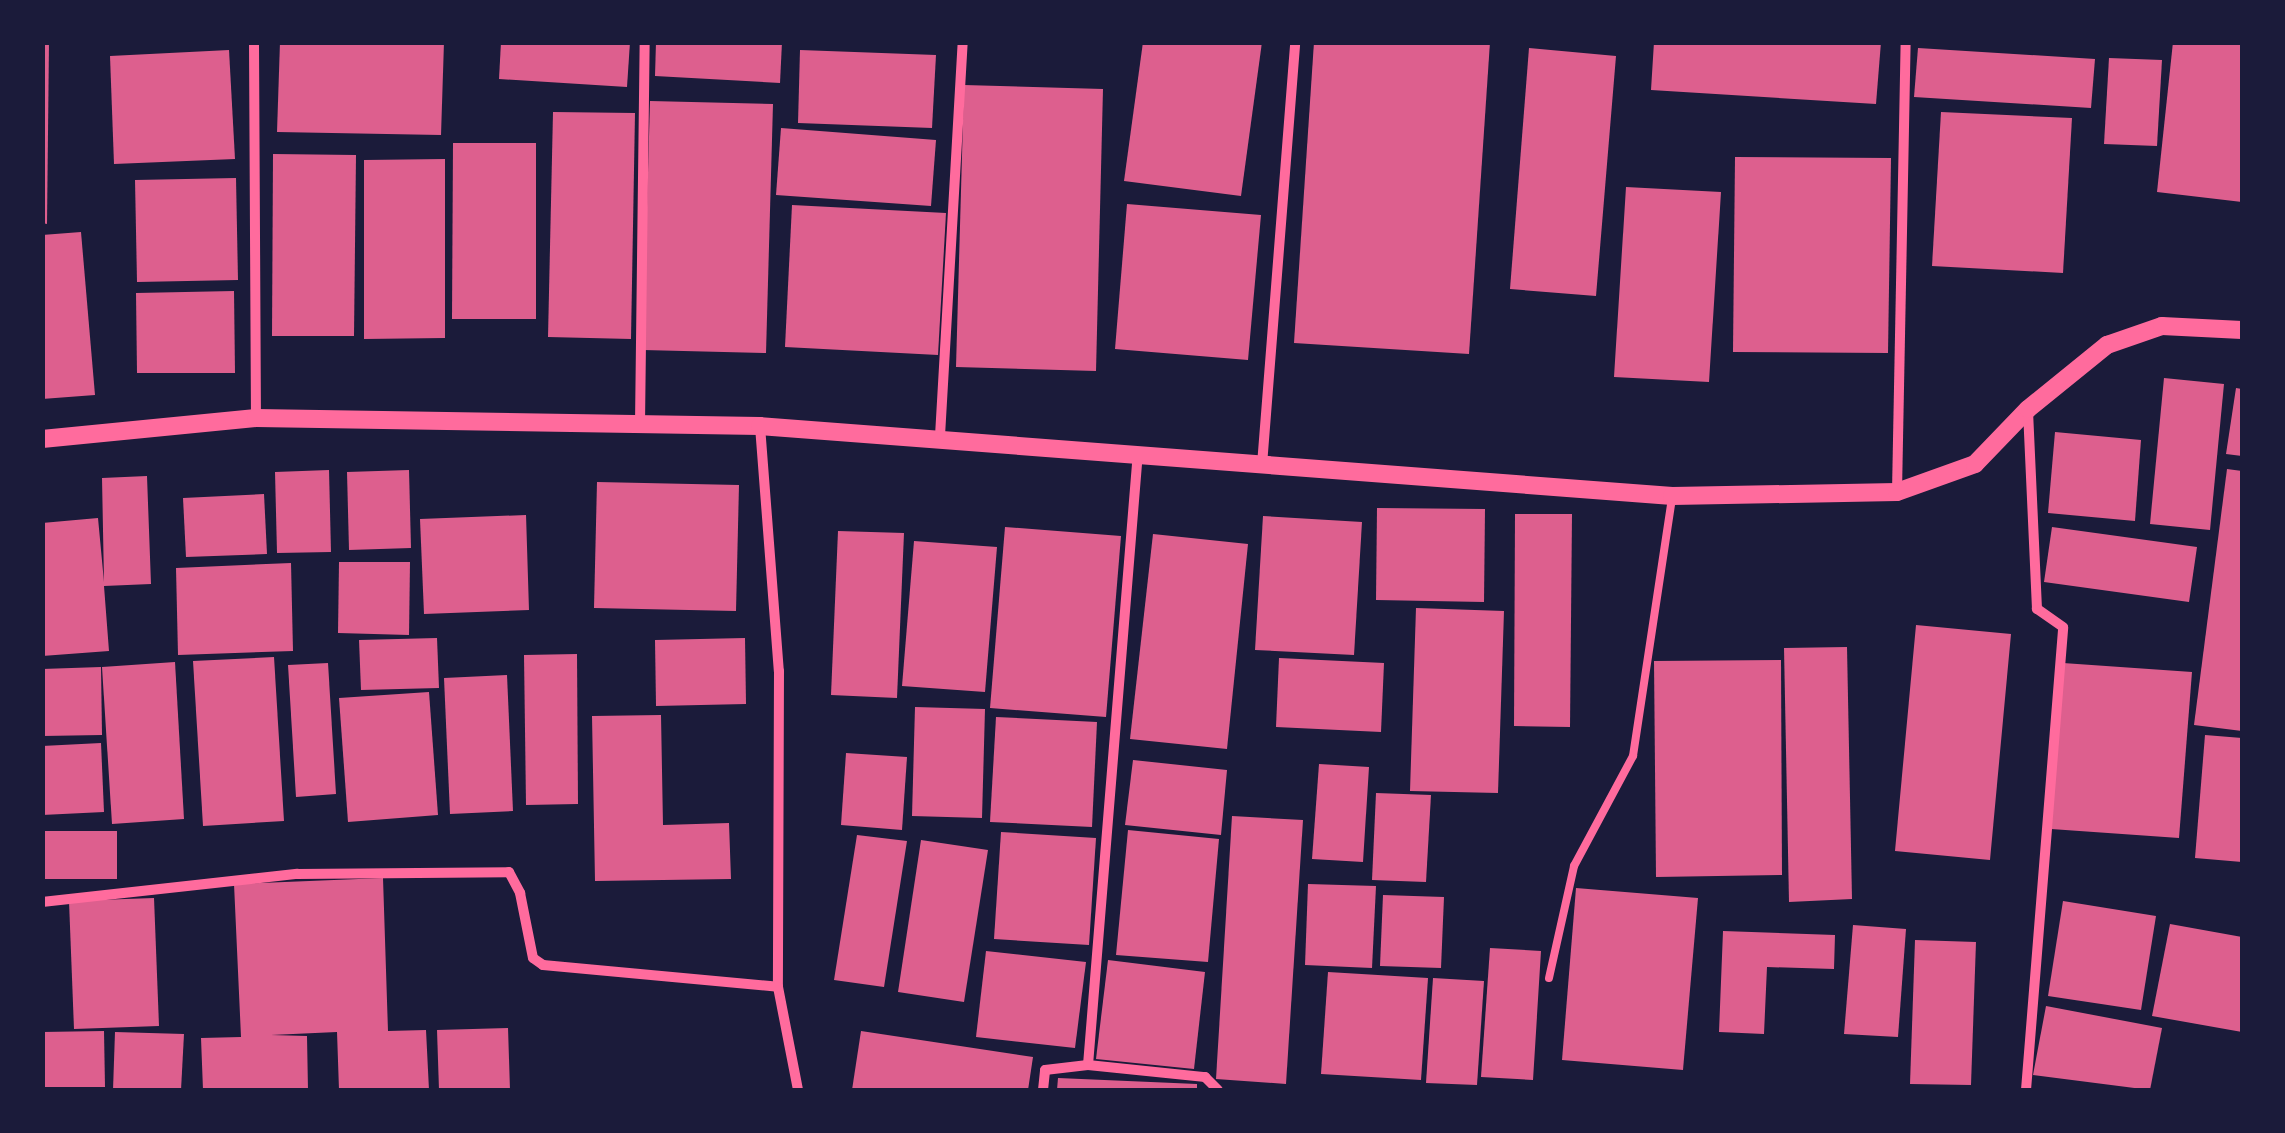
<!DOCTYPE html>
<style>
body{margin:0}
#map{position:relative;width:2285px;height:1133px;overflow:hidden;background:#1b1b3a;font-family:"Libre Baskerville",serif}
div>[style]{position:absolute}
.building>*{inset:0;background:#dd5f8e}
.service>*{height:8px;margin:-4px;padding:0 4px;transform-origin:4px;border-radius:4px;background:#ff6b9d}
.minor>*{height:10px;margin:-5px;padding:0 5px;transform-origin:5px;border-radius:5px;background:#ff6b9d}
.tertiary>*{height:18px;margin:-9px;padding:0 9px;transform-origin:9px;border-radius:9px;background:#ff6b9d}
span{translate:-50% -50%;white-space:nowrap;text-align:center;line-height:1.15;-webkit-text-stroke:9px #1b1b3a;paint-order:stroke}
.frame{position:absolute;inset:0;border:45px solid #1b1b3a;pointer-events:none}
</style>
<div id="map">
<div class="building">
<i style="clip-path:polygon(42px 42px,49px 42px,47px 224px,42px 223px)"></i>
<i style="clip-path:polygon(280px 42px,444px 42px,441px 135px,277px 132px)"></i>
<i style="clip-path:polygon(501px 42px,630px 42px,627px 87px,499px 79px)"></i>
<i style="clip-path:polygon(656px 42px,782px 42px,780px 83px,655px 76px)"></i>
<i style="clip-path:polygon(1143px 42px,1262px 42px,1241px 196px,1124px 181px)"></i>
<i style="clip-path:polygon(1314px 42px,1490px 42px,1469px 354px,1294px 343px)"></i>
<i style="clip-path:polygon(1654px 42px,1881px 42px,1876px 104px,1651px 90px)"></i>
<i style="clip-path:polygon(2173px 42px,2242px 42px,2242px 202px,2157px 192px)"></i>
<i style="clip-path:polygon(1529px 48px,1616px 56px,1596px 296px,1510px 289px)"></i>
<i style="clip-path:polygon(1918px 48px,2095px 59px,2091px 108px,1914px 97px)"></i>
<i style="clip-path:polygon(229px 50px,235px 159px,114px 164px,110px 56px)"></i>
<i style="clip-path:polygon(800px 50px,936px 55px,932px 128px,798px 123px)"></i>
<i style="clip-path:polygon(2109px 58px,2162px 60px,2157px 146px,2104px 144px)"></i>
<i style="clip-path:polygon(964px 85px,1103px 89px,1096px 371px,956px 367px)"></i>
<i style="clip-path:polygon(650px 101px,773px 104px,766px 353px,643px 350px)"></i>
<i style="clip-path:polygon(553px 112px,635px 113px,631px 339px,548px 337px)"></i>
<i style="clip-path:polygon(1941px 112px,2072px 118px,2063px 273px,1932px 266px)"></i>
<i style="clip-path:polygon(781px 128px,936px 140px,931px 206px,776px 195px)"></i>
<i style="clip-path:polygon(453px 143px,536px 143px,536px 319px,452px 319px)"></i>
<i style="clip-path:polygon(273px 154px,356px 155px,354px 336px,272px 336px)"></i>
<i style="clip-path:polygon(1735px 157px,1891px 158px,1888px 353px,1733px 352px)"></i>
<i style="clip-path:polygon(445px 159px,445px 338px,364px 339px,364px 160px)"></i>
<i style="clip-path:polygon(236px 178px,238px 280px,137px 282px,135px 180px)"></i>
<i style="clip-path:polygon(1626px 187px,1721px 192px,1709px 382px,1614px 377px)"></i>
<i style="clip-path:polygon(1127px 204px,1261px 215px,1248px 360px,1115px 349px)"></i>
<i style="clip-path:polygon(792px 205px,946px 213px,938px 355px,785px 347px)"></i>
<i style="clip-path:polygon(81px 232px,95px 395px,42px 399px,42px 235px)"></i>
<i style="clip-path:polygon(234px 291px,235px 373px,137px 373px,136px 293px)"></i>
<i style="clip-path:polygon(2164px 378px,2224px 384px,2210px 530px,2150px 524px)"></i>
<i style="clip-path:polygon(2236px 388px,2242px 389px,2242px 456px,2226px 454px)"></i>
<i style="clip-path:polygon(2055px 432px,2141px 440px,2135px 521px,2048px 513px)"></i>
<i style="clip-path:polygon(2227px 469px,2242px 471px,2242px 731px,2194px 725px)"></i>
<i style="clip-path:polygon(329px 470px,331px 552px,277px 553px,275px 472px)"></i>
<i style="clip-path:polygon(409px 470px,411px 548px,349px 550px,347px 472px)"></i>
<i style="clip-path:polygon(147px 476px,151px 584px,104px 586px,109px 651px,42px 656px,42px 523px,98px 518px,104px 582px,102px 478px)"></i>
<i style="clip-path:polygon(597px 482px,739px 485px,736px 611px,594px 608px)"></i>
<i style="clip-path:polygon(264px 494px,267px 554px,186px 557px,183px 498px)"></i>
<i style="clip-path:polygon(1377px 508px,1485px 509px,1484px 602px,1376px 600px)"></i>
<i style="clip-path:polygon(1515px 514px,1572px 514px,1570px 727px,1514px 726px)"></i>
<i style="clip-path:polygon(526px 515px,529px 610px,424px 614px,420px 519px)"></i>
<i style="clip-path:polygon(1263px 516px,1362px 522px,1354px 655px,1255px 650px)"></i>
<i style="clip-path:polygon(1005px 527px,1121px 536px,1106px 717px,990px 708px)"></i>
<i style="clip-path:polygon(2052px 527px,2197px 547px,2189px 602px,2044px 582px)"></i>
<i style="clip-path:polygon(838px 531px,904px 533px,897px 698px,831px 695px)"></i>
<i style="clip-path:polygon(1153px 534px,1248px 544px,1227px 749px,1130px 739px)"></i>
<i style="clip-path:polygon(914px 541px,997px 547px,985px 692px,902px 686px)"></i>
<i style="clip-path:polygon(339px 562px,410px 562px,409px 635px,338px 633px)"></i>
<i style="clip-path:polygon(291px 563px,293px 651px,178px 655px,176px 568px)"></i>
<i style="clip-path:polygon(1416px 608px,1504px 611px,1498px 793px,1410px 791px)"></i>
<i style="clip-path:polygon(1916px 625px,2011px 634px,1990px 860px,1895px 851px)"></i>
<i style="clip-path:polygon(437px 638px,439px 688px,361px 690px,359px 640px)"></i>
<i style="clip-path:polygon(745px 638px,746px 704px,656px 706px,655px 640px)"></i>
<i style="clip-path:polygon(1847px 647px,1852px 899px,1789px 902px,1784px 648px)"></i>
<i style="clip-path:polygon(577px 654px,578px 804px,526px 805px,524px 655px)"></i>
<i style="clip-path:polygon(274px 657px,284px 821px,203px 826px,193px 661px)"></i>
<i style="clip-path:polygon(1279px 658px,1384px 663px,1381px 732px,1276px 727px)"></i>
<i style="clip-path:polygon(1781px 660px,1782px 875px,1656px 877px,1654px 661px)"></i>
<i style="clip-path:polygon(175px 662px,184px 819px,112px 824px,102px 667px)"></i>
<i style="clip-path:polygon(328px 663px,336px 794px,296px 797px,288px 665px)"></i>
<i style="clip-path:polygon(2063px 663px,2192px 672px,2179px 838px,2051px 829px)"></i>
<i style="clip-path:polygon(101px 667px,102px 735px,43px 736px,42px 669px)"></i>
<i style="clip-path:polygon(507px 675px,513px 811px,450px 814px,444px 678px)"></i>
<i style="clip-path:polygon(429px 692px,438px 815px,348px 822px,339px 698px)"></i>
<i style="clip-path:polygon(915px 707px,985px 709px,982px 818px,912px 816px)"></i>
<i style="clip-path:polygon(661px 715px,663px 825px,729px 823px,731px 879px,595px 881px,592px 716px)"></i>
<i style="clip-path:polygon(996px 717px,1097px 722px,1092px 827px,990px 822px)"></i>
<i style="clip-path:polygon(2205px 735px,2242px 738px,2242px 862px,2195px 858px)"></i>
<i style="clip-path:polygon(101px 743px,104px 812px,42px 815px,42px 746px)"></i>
<i style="clip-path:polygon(846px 753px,907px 757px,902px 830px,841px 825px)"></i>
<i style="clip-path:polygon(1133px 760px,1227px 770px,1221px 835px,1125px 825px)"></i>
<i style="clip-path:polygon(1319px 764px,1369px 767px,1363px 862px,1312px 859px)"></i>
<i style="clip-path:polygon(1376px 793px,1431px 795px,1426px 882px,1372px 880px)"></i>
<i style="clip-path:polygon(1232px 816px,1303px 820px,1286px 1084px,1216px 1079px)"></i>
<i style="clip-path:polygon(1128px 830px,1219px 839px,1208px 962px,1116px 955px)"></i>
<i style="clip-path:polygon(42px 831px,117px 831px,117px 879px,42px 879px)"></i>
<i style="clip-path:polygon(1001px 832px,1096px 838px,1089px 945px,994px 939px)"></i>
<i style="clip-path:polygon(857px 835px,907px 841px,884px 987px,834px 980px)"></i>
<i style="clip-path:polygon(921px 840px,988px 850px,964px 1002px,898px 992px)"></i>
<i style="clip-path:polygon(383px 878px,388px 1031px,426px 1030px,429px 1090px,339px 1090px,337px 1032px,271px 1035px,307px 1036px,308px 1090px,203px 1090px,201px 1038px,241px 1037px,234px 884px)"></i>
<i style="clip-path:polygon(1308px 884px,1376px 886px,1372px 968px,1305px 965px)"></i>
<i style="clip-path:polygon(1576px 888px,1698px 898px,1683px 1070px,1562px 1060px)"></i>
<i style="clip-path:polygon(1383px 895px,1444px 897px,1441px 968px,1380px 966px)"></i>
<i style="clip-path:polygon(154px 898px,159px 1026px,74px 1029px,69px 901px)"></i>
<i style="clip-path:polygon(2063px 901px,2156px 916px,2141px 1010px,2048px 996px)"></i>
<i style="clip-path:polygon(2170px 924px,2242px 937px,2242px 1032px,2152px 1016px)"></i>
<i style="clip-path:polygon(1853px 925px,1906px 929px,1898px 1037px,1844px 1034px)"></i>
<i style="clip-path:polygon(1723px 931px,1835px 935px,1834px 969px,1767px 967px,1764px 1034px,1719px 1032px)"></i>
<i style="clip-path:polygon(1915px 940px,1976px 942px,1971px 1085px,1910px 1084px)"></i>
<i style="clip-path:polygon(1490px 948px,1541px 951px,1533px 1080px,1481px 1077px)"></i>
<i style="clip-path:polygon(986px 951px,1086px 962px,1075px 1048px,976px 1037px)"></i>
<i style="clip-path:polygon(1108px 960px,1205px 972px,1194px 1069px,1096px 1059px)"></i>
<i style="clip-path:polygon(1328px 972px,1428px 978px,1421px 1080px,1321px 1074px)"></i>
<i style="clip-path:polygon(1433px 978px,1484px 981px,1477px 1085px,1426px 1083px)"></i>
<i style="clip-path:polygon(2046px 1006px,2162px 1028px,2150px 1090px,2033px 1075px)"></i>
<i style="clip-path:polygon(508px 1028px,510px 1090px,439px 1090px,437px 1030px)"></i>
<i style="clip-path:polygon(104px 1031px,105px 1087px,42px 1087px,42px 1032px)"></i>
<i style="clip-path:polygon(861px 1031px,1033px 1057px,1028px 1090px,852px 1090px)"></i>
<i style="clip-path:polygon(115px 1032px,184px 1034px,181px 1090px,113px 1090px)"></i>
<i style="clip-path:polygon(1058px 1078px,1197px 1084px,1197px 1090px,1057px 1090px)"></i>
</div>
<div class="service">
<i style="left:1549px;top:978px;width:115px;rotate:-77.4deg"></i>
<i style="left:1574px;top:866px;width:125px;rotate:-61.8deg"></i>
<i style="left:1633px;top:756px;width:260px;rotate:-81.4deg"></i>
</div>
<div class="minor">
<i style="left:254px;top:42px;width:376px;rotate:89.7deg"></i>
<i style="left:640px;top:424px;width:382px;rotate:-89.3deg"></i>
<i style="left:760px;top:426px;width:246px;rotate:85.6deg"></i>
<i style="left:779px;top:671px;width:316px;rotate:90.2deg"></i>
<i style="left:778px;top:987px;width:105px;rotate:79deg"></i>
<i style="left:940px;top:436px;width:395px;rotate:-86.7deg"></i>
<i style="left:1262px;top:465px;width:424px;rotate:-85.5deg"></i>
<i style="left:1897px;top:492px;width:450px;rotate:-88.9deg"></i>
<i style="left:42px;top:902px;width:257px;rotate:-6.3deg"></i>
<i style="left:297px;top:874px;width:212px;rotate:-0.5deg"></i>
<i style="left:509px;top:872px;width:24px;rotate:62deg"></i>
<i style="left:520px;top:893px;width:66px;rotate:78.7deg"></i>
<i style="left:533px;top:958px;width:12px;rotate:35deg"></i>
<i style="left:543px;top:965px;width:236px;rotate:5.3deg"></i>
<i style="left:1088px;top:1065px;width:118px;rotate:5.9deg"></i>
<i style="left:1205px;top:1077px;width:18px;rotate:45deg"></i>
<i style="left:1043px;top:1090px;width:20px;rotate:-84deg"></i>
<i style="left:1045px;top:1070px;width:43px;rotate:-6.6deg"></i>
<i style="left:1088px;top:1065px;width:615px;rotate:-85.34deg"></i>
<i style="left:2026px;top:1090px;width:464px;rotate:-85.4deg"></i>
<i style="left:2063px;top:627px;width:32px;rotate:-145deg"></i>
<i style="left:2037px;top:609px;width:199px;rotate:-92.6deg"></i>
</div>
<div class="tertiary">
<i style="left:42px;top:439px;width:215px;rotate:-5.6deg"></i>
<i style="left:256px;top:418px;width:504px;rotate:0.91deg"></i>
<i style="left:760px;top:426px;width:915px;rotate:4.39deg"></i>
<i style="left:1672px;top:496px;width:225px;rotate:-1deg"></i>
<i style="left:1897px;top:492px;width:83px;rotate:-19.7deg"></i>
<i style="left:1975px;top:464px;width:76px;rotate:-46.1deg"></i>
<i style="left:2028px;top:409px;width:102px;rotate:-39deg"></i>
<i style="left:2107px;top:345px;width:58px;rotate:-19.1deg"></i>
<i style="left:2162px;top:326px;width:80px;rotate:2.9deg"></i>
</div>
<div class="frame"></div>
</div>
